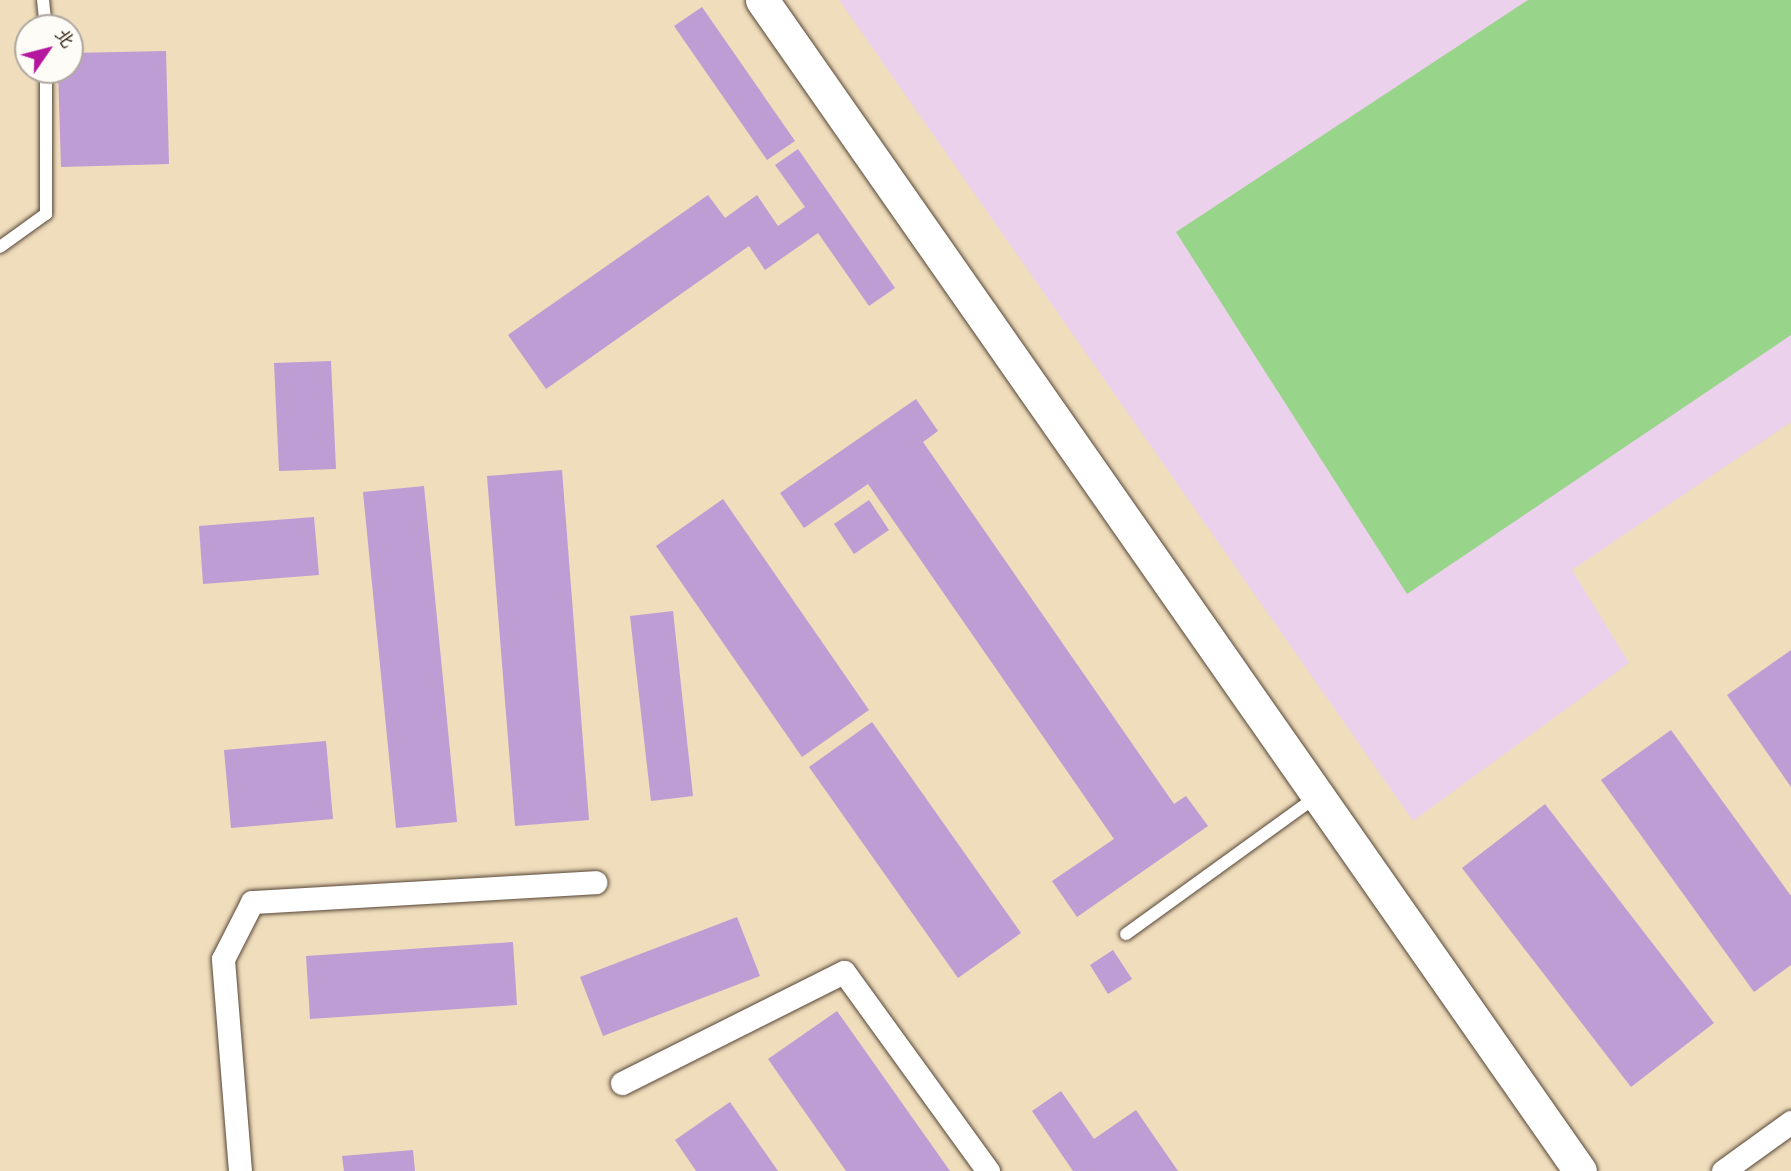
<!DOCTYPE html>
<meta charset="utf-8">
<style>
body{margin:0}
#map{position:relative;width:1791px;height:1171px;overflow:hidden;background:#efddbc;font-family:Sriracha,"LXGW WenKai TC",sans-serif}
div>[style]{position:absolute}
.built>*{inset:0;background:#ebd1eb}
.green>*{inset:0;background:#98d489}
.building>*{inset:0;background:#bd9dd3}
.roads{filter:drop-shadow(0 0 2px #564536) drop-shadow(0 0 2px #564536)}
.lane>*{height:12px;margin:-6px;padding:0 6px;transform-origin:6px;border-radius:6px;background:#fff}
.street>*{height:23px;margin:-11.5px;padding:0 11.5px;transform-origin:11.5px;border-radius:11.5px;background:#fff}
.secondary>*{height:33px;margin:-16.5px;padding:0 16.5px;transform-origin:16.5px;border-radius:16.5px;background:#fff}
span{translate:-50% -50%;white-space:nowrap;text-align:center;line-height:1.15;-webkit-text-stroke:7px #fdfcf7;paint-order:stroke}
.north{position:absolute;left:14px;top:14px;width:70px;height:70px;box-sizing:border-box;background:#fdfcf7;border:2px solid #afa8a0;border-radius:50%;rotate:55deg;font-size:19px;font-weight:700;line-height:28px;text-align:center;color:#3b2a1e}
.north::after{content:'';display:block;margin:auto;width:24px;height:32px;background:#b5179e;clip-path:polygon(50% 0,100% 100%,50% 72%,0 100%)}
</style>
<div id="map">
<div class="built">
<i style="clip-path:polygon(839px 0,1791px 0,1791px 422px,1572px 570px,1629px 663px,1413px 821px)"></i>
</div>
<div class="green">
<i style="clip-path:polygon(1528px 0,1791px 0,1791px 335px,1407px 594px,1176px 232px)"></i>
</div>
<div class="building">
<i style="clip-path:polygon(702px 7px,795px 141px,767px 160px,674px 26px)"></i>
<i style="clip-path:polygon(166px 51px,169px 164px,61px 167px,58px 70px,70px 70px,70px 53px)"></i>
<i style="clip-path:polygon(798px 149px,895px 288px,869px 306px,818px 233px,765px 270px,749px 246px,546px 389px,508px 335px,708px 195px,725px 218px,757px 195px,778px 226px,805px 207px,775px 165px)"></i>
<i style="clip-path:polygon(331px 361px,336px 469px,279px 471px,274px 363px)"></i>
<i style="clip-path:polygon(916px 399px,938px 431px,923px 442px,1174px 804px,1186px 796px,1208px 826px,1077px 917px,1052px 881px,1114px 839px,868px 484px,804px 528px,780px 493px)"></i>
<i style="clip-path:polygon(562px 470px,589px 820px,515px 826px,487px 476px)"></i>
<i style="clip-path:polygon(424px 486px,457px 822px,396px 828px,363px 492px)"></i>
<i style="clip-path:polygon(723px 499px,869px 710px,802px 757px,656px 546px)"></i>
<i style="clip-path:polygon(869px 500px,889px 530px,854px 554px,834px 524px)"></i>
<i style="clip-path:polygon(314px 517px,319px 575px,203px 584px,199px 526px)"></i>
<i style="clip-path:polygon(673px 611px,693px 796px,651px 801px,630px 616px)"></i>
<i style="clip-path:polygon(1791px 650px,1791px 787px,1727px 695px)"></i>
<i style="clip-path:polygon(872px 722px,1021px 933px,958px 978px,809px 767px)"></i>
<i style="clip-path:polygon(1671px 730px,1791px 896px,1791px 965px,1754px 992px,1601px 780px)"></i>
<i style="clip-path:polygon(326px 741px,333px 819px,231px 828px,224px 750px)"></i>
<i style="clip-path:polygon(1545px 804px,1714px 1023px,1631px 1087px,1462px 868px)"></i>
<i style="clip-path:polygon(737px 917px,760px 976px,603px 1036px,580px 977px)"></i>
<i style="clip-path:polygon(513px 942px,517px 1005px,310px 1019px,306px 956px)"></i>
<i style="clip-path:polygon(1113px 950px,1132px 979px,1108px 994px,1090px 965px)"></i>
<i style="clip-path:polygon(837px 1011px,950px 1171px,846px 1171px,768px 1059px)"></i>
<i style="clip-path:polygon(1061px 1091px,1094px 1139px,1136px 1110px,1178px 1171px,1073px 1171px,1032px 1111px)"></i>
<i style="clip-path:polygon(730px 1102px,778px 1171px,696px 1171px,675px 1140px)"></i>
<i style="clip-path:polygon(413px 1150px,415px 1171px,344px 1171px,342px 1156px)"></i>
</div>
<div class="roads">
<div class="lane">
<i style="left:43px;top:0;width:28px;rotate:84deg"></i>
<i style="left:0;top:247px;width:57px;rotate:-35.7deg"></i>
<i style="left:46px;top:214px;width:144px;rotate:-90deg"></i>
<i style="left:1126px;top:934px;width:236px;rotate:-35.8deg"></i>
</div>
<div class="street">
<i style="left:622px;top:1083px;width:248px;rotate:-26.6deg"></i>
<i style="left:844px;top:972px;width:246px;rotate:54.1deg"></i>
<i style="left:240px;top:1171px;width:213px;rotate:-94.6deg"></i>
<i style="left:223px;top:959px;width:64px;rotate:-63deg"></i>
<i style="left:252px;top:902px;width:344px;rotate:-3.3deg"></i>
<i style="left:1723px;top:1171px;width:84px;rotate:-35.8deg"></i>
</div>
<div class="secondary">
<i style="left:762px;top:0;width:1428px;rotate:55.06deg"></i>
</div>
</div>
<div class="north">北</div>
</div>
